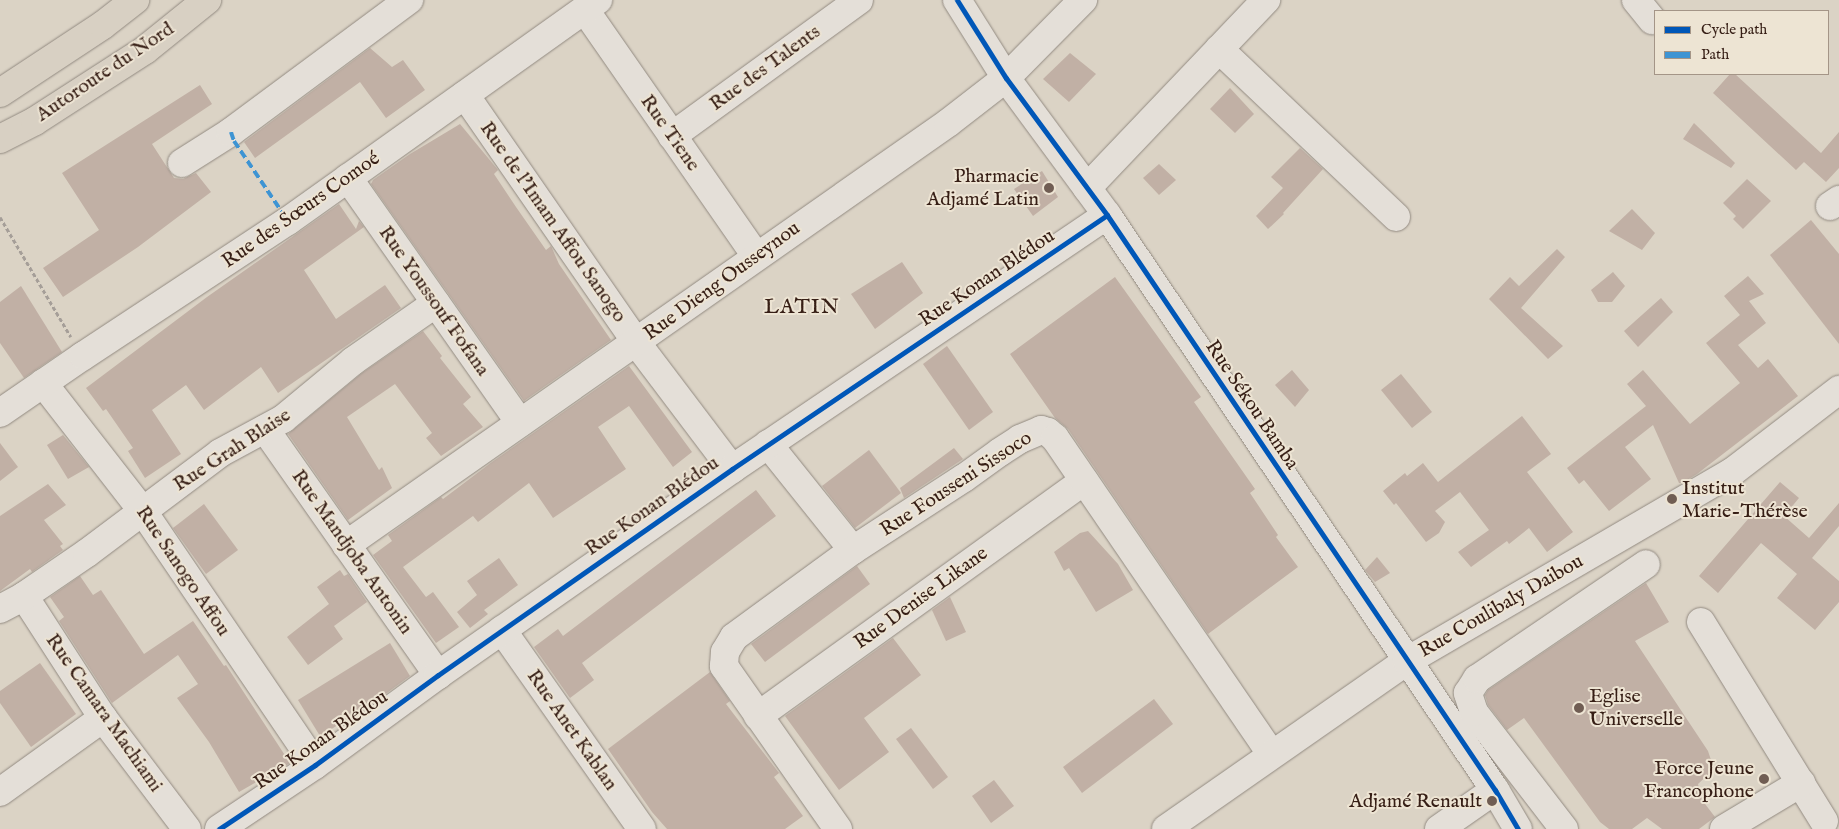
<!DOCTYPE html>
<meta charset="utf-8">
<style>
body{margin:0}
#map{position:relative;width:1839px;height:829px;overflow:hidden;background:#dbd3c5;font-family:"IM FELL English",serif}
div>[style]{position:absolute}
.building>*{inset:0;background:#c1b0a5}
.path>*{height:3px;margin-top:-1.5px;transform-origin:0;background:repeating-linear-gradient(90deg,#a59e98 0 4px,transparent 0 6.5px)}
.roads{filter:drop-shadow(0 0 1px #928a81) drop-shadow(0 0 1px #928a81)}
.minor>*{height:28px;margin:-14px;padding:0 14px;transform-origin:14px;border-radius:14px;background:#e4dfd8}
.highway>*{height:28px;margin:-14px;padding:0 14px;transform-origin:14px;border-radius:14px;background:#d8d0c3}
.quiet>*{height:4px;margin-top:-2px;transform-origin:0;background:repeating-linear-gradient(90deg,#3e94d3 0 8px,transparent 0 12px)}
.cycleway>*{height:5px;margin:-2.5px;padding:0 2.5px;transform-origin:2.5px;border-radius:2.5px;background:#0057b8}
.dots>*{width:14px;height:14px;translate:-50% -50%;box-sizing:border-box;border:2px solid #ede4d3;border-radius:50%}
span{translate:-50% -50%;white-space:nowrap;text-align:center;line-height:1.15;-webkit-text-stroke:4px #ede4d3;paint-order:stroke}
.street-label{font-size:20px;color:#361e15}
.poi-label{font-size:20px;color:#361e15}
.right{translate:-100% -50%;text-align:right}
.left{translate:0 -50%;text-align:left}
.neighbourhood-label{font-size:21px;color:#361e15;letter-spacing:1px}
.legend{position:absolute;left:1654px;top:10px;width:175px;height:65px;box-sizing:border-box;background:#ede4d3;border:1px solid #a49587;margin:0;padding:6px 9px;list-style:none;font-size:15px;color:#361e15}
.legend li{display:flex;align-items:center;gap:10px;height:25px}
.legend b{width:25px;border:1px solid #a49587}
</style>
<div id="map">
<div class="building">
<i style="clip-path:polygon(370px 48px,392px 67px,403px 60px,425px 90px,386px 118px,360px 82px,255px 158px,244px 142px)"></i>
<i style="clip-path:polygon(1070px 53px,1096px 74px,1069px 102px,1043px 79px)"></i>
<i style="clip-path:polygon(1730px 74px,1735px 74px,1821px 153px,1839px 132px,1839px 168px,1826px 182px,1804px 162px,1796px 170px,1713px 93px)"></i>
<i style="clip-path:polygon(200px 85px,212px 104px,152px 144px,174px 178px,183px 179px,196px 173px,211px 192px,138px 247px,63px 297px,43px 268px,99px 230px,62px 173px)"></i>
<i style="clip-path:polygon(1230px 88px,1254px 114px,1235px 133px,1210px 109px)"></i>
<i style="clip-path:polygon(1694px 123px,1735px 163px,1731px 168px,1683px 139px)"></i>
<i style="clip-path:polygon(460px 124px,498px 170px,494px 174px,516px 207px,546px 250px,551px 246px,559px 264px,611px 340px,524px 401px,371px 184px,373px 180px,410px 154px)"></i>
<i style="clip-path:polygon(1300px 148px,1323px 169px,1283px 213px,1284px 214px,1268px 229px,1256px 216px,1283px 188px,1271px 177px)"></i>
<i style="clip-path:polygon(1159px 164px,1176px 180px,1159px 195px,1143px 178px)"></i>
<i style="clip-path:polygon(1042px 171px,1058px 197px,1033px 216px,1014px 189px)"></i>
<i style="clip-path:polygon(1747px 179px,1771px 201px,1743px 229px,1733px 219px,1736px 216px,1723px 203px)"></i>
<i style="clip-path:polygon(339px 204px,356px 229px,359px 221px,364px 227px,304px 270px,336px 319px,385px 285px,401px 308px,278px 393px,261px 367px,204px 410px,186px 385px,152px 410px,181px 454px,145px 478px,128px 451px,133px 448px,106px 409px,103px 411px,86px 388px,207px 297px)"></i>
<i style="clip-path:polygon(1632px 209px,1655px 233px,1642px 250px,1609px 231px)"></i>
<i style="clip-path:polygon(1811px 220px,1839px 254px,1839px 344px,1770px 255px)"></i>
<i style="clip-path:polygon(1557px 249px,1565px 257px,1521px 308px,1563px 346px,1548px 359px,1489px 299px,1510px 277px,1519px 286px)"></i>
<i style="clip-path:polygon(902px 262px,923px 293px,875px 329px,851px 294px)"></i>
<i style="clip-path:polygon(1613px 272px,1625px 286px,1612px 302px,1598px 302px,1591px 290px)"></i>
<i style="clip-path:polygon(1748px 276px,1764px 294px,1749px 301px,1766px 323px,1738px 345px,1758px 368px,1768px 359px,1798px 396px,1697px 474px,1682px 483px,1679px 483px,1653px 425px,1625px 447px,1651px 479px,1609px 511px,1584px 480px,1579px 484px,1567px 468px,1646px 406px,1627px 384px,1643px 370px,1690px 424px,1740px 383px,1706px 343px,1740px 315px,1724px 296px)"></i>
<i style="clip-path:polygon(1115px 277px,1201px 397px,1194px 402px,1255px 489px,1250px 493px,1278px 535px,1276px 537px,1298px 567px,1208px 634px,1068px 429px,1055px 418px,1010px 354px)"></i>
<i style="clip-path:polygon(21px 286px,62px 352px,24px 378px,0 343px,0 302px)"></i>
<i style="clip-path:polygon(1661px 298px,1673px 312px,1638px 347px,1624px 331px)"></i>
<i style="clip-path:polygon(423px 331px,442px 356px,440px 358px,471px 397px,463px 404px,483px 427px,441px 456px,426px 438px,432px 433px,395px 384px,347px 417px,379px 470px,382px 467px,392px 488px,348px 520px,288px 434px,362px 373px)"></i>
<i style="clip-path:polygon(947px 346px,993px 412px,969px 430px,923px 364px)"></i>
<i style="clip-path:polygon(629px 366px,692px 452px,673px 467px,629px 406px,598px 427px,626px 469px,553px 518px,529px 483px,478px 522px,473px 516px,403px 567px,426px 597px,433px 592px,459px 627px,436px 643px,373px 555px,392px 541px,388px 535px,441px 497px,443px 499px,492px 462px)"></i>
<i style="clip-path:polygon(1292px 370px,1309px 390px,1295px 407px,1275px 385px)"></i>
<i style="clip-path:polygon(1401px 374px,1432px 412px,1412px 428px,1381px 390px)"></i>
<i style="clip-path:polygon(1522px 416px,1551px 454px,1527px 472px,1573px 532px,1547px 552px,1529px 528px,1509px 544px,1507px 541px,1471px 567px,1458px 552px,1489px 530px,1460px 492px,1435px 511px,1445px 522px,1439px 533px,1426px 542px,1396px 503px,1394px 505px,1383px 491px,1405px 473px,1407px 476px,1423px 463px,1438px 482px)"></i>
<i style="clip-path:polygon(63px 435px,89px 467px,68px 479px,47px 445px)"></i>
<i style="clip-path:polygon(0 443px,18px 467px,0 481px)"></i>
<i style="clip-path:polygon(954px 448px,963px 459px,904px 498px,900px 488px)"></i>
<i style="clip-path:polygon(869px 450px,901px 493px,855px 528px,822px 486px)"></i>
<i style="clip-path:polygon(1780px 482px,1799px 498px,1784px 516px,1809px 538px,1839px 503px,1839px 526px,1812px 558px,1839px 581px,1839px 602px,1815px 630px,1777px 598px,1797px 574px,1761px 543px,1718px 593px,1699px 576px)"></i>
<i style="clip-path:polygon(48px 484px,66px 505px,44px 520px,63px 544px,60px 546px,63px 550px,32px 572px,30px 569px,0 591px,0 516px)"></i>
<i style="clip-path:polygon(756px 490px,776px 516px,582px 663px,594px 680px,570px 698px,534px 647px,558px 629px,563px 636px)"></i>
<i style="clip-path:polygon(204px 504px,238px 550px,206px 574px,173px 528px)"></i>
<i style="clip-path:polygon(1088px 531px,1118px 564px,1133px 590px,1096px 612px,1069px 568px,1064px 571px,1054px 552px,1080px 533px)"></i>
<i style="clip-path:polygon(1377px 557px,1390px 573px,1375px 582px,1365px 570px)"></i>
<i style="clip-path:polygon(499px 558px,518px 585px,484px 610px,488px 614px,470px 628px,457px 612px,477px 595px,467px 581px)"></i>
<i style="clip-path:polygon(857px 566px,870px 584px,765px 662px,751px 644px)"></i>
<i style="clip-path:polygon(340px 570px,344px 576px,348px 574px,367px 602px,334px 626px,343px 639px,308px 665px,287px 637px,329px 604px,317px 587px)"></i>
<i style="clip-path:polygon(80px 576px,93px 595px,101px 590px,144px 654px,193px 621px,224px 666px,226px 665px,290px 763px,239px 792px,209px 742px,177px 698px,198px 684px,178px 655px,112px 703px,59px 621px,64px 617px,50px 597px)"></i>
<i style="clip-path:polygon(1646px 583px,1669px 622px,1635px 641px,1708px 751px,1714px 769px,1698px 784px,1702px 800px,1715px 817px,1699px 829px,1662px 829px,1647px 818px,1632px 829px,1609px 829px,1600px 822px,1524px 718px,1507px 730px,1488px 705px,1485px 695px,1488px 690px)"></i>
<i style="clip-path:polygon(950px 597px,966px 632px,946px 641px,932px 610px)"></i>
<i style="clip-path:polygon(893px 638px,921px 675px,864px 718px,889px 752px,839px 790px,785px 716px)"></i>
<i style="clip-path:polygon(390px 643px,410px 676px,369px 706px,320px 736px,298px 700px)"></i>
<i style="clip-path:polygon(40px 663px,76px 714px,31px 747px,0 703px,0 691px)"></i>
<i style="clip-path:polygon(710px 672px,730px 701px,726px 704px,779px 773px,774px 777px,803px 816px,785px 829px,667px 829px,652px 812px,608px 749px)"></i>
<i style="clip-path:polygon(1154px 699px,1173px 724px,1082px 793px,1063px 767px)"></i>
<i style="clip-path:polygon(911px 728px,948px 777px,933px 789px,896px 739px)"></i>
<i style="clip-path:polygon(994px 780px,1014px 806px,991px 823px,972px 796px)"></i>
</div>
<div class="path">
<i style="left:0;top:217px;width:139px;rotate:59.4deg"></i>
</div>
<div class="roads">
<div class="minor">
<i style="left:957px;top:0;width:92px;rotate:57.9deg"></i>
<i style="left:1006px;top:78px;width:170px;rotate:53.6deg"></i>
<i style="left:1107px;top:215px;width:694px;rotate:55.99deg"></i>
<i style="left:1495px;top:790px;width:45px;rotate:59.5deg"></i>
<i style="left:1636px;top:0;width:26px;rotate:51deg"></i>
<i style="left:585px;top:10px;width:300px;rotate:55.2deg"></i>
<i style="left:1219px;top:49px;width:244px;rotate:43.5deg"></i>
<i style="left:465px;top:95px;width:300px;rotate:55.3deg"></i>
<i style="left:636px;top:342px;width:159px;rotate:52.9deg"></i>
<i style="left:672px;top:136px;width:231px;rotate:-36deg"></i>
<i style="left:182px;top:163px;width:58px;rotate:-32.3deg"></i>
<i style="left:231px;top:132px;width:222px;rotate:-36.6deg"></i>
<i style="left:348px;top:178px;width:299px;rotate:54.9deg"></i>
<i style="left:1087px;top:188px;width:260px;rotate:-46.4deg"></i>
<i style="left:1830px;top:206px;width:11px;rotate:-34deg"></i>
<i style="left:43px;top:383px;width:161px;rotate:52.1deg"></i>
<i style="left:142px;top:510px;width:308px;rotate:55.8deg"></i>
<i style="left:0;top:413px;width:101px;rotate:-34.5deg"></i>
<i style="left:83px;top:356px;width:245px;rotate:-33.4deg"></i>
<i style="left:288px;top:221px;width:381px;rotate:-35.5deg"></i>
<i style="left:265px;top:429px;width:301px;rotate:54.9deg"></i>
<i style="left:768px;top:444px;width:136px;rotate:51.3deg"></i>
<i style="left:346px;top:545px;width:735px;rotate:-35.03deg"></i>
<i style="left:948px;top:123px;width:73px;rotate:-37.8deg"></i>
<i style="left:1006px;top:78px;width:110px;rotate:-45.4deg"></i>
<i style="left:24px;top:596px;width:145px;rotate:57.1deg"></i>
<i style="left:103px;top:718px;width:139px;rotate:52.9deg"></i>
<i style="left:0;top:609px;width:27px;rotate:-28deg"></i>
<i style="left:24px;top:596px;width:76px;rotate:-34.3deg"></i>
<i style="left:87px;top:553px;width:166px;rotate:-36.9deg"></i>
<i style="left:220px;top:453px;width:72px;rotate:-28.4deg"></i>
<i style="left:283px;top:419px;width:91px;rotate:-39.6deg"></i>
<i style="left:353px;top:361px;width:101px;rotate:-34.9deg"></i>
<i style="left:1701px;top:622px;width:234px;rotate:58.3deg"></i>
<i style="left:502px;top:630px;width:243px;rotate:54.9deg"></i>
<i style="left:758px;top:716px;width:402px;rotate:-35.8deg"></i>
<i style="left:0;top:792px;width:127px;rotate:-35.7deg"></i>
<i style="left:219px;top:829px;width:115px;rotate:-33.7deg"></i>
<i style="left:315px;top:765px;width:152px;rotate:-36.2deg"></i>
<i style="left:438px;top:675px;width:359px;rotate:-35deg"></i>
<i style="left:732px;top:469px;width:453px;rotate:-34.1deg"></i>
<i style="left:838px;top:829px;width:199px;rotate:-125deg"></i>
<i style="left:724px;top:666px;width:14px;rotate:-86deg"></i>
<i style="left:725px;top:652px;width:17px;rotate:-59deg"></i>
<i style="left:734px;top:637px;width:147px;rotate:-36.2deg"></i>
<i style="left:853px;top:550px;width:132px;rotate:-33deg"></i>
<i style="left:964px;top:478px;width:44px;rotate:-35.8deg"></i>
<i style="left:1000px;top:452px;width:24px;rotate:-33deg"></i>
<i style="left:1020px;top:439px;width:23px;rotate:-23deg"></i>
<i style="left:1041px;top:430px;width:7px;rotate:16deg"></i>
<i style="left:1048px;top:432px;width:9px;rotate:41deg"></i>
<i style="left:1055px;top:438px;width:383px;rotate:55.6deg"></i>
<i style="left:1166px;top:829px;width:294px;rotate:-34.9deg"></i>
<i style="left:1407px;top:661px;width:376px;rotate:-30.2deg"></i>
<i style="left:1732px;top:472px;width:135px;rotate:-37.5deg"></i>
<i style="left:1439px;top:829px;width:68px;rotate:-34.9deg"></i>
<i style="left:1564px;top:829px;width:148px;rotate:-127.6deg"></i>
<i style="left:1474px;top:712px;width:20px;rotate:-108deg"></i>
<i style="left:1468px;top:693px;width:17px;rotate:-57deg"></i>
<i style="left:1477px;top:679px;width:204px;rotate:-34.2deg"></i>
<i style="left:1724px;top:829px;width:90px;rotate:-30.9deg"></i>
</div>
<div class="highway">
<i style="left:0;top:93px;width:123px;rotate:-33.4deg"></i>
<i style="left:103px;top:25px;width:41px;rotate:-38deg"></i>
<i style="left:0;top:139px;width:39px;rotate:-27deg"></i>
<i style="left:35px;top:121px;width:131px;rotate:-32.8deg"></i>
<i style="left:145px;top:50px;width:80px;rotate:-38.9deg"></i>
</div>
</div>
<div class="quiet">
<i style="left:231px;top:132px;width:9px;rotate:72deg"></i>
<i style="left:234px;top:141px;width:97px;rotate:56deg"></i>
</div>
<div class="cycleway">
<i style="left:957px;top:0;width:92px;rotate:57.9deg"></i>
<i style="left:1006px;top:78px;width:170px;rotate:53.6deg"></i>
<i style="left:1107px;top:215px;width:694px;rotate:55.99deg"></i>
<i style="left:1495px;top:790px;width:45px;rotate:59.5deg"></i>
<i style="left:219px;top:829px;width:115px;rotate:-33.7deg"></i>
<i style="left:315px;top:765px;width:152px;rotate:-36.2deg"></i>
<i style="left:438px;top:675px;width:359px;rotate:-35deg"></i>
<i style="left:732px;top:469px;width:453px;rotate:-34.1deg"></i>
</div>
<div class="dots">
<i style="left:1049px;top:188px;background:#705d53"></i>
<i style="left:1672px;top:499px;background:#705d53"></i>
<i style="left:1579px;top:708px;background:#705d53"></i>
<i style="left:1764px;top:779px;background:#705d53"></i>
<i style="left:1492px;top:801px;background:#705d53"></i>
</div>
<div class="street-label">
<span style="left:765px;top:68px;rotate:-36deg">Rue des Talents</span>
<span style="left:105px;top:72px;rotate:-34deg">Autoroute du Nord</span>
<span style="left:670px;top:133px;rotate:55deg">Rue Tiene</span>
<span style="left:301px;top:210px;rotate:-35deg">Rue des Sœurs Comoé</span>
<span style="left:553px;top:222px;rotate:55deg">Rue de l'Imam Affou Sanogo</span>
<span style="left:987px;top:278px;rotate:-34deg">Rue Konan Blédou</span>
<span style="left:722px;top:281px;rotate:-36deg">Rue Dieng Ousseynou</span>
<span style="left:434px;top:301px;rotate:55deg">Rue Youssouf Fofana</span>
<span style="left:1252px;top:405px;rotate:56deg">Rue Sékou Bamba</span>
<span style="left:232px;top:450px;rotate:-33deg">Rue Grah Blaise</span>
<span style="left:956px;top:484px;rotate:-33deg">Rue Fousseni Sissoco</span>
<span style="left:652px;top:506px;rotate:-35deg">Rue Konan Blédou</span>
<span style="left:352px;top:552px;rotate:55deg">Rue Mandjoba Antonin</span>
<span style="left:183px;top:571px;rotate:56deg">Rue Sanogo Affou</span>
<span style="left:921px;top:598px;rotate:-36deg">Rue Denise Likane</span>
<span style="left:1501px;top:606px;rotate:-30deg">Rue Coulibaly Daibou</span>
<span style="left:104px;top:713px;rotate:55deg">Rue Camara Machiami</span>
<span style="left:572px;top:730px;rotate:55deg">Rue Anet Kablan</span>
<span style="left:321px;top:740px;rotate:-35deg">Rue Konan Blédou</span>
</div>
<div class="poi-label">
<span class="right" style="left:1039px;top:188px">Pharmacie<br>Adjamé Latin</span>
<span class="left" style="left:1682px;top:500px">Institut<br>Marie-Thérèse</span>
<span class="left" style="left:1589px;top:708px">Eglise<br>Universelle</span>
<span class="right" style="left:1754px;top:780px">Force Jeune<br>Francophone</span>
<span class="right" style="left:1482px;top:801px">Adjamé Renault</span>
</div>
<div class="neighbourhood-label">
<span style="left:802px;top:308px">LATIN</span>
</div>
<ul class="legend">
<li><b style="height:6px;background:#0057b8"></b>Cycle path</li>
<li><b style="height:6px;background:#3e94d3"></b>Path</li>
</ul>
</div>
